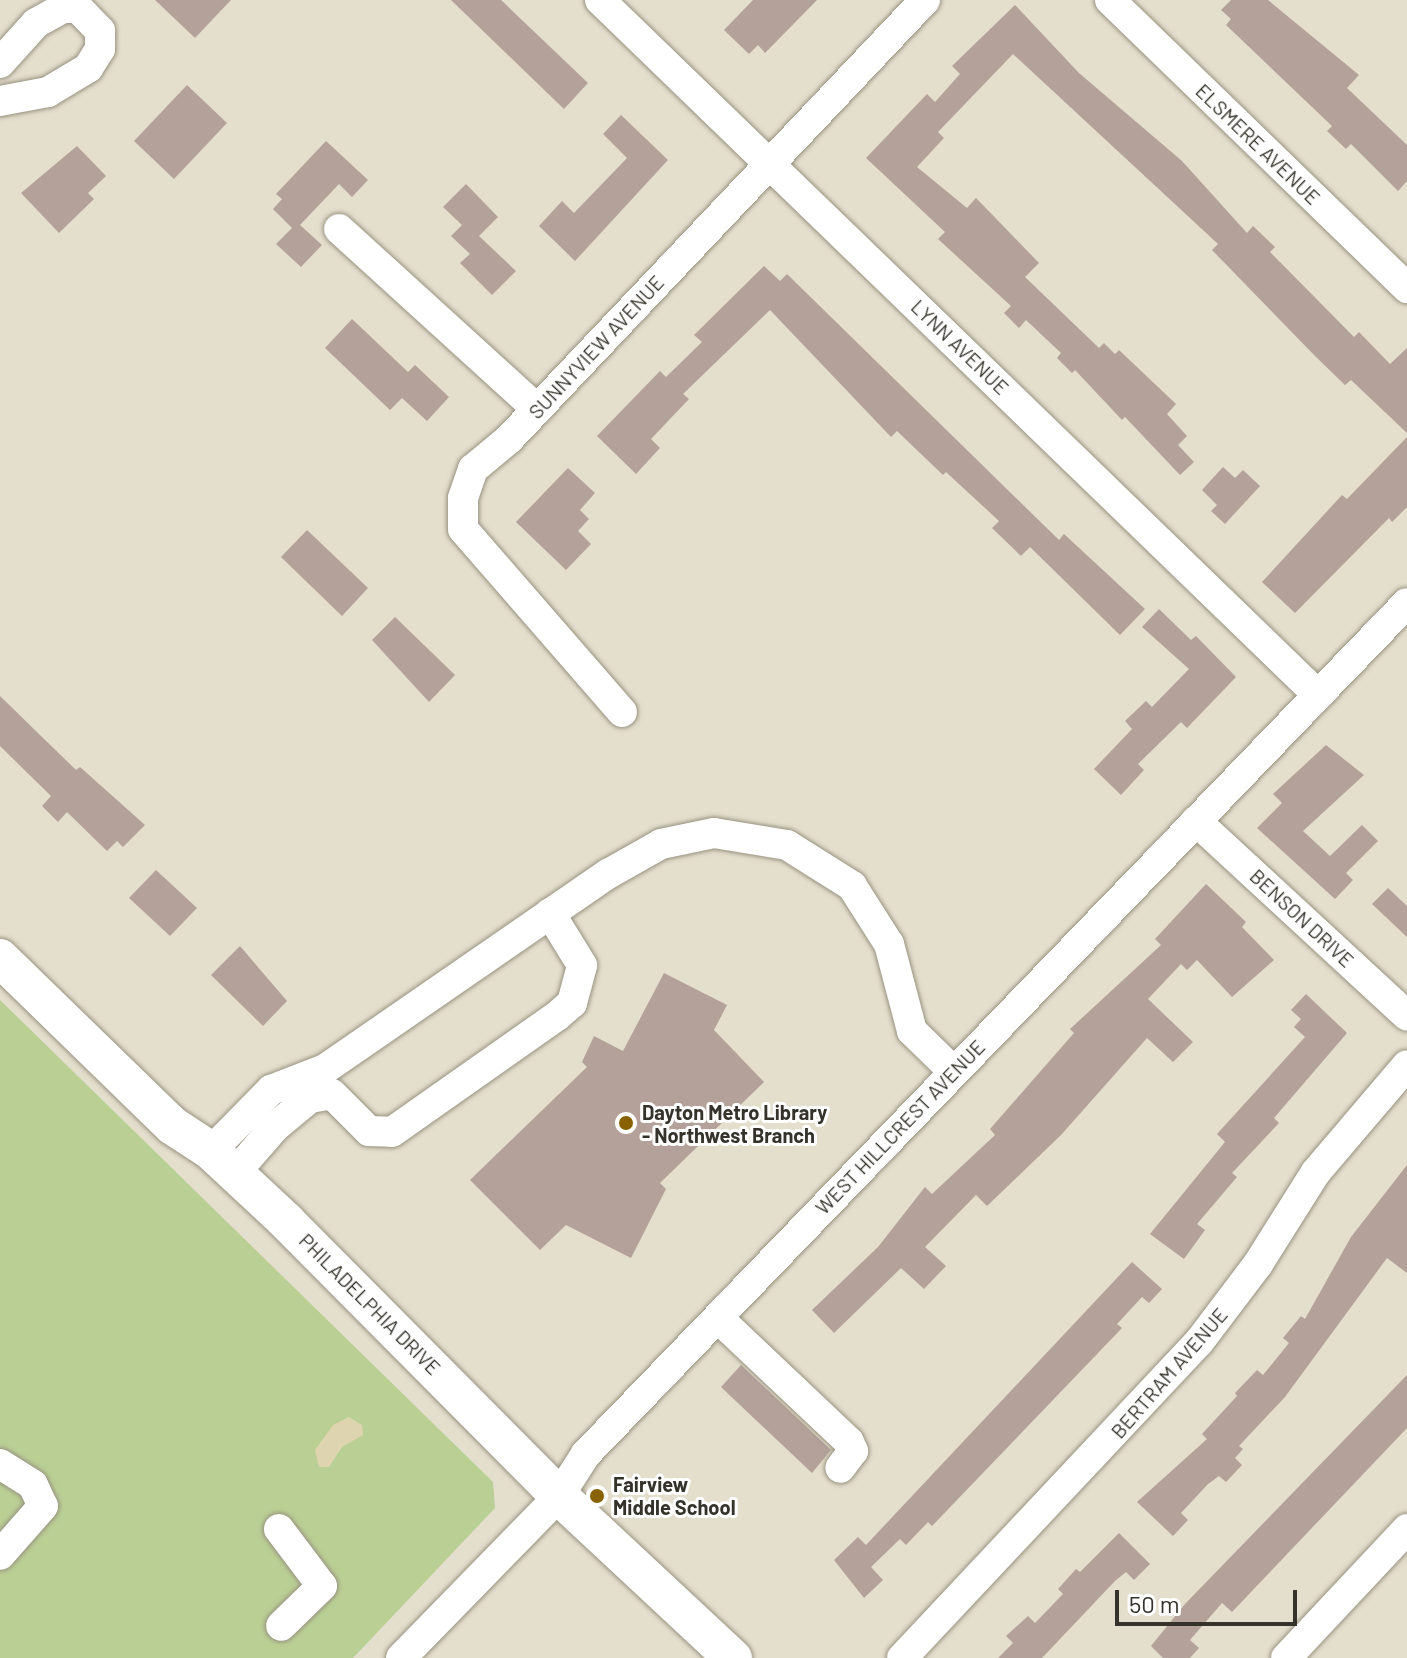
<!DOCTYPE html>
<style>
body{margin:0}
#map{position:relative;width:1407px;height:1658px;overflow:hidden;background:#e4decc;font-family:Barlow,sans-serif}
div>[style]{position:absolute}
.green>*{inset:0;background:#bacf94}
.sand>*{inset:0;background:#ded5b0}
.building>*{inset:0;background:#b4a19a}
.roads{filter:drop-shadow(0 0 2px #989281) drop-shadow(0 0 2px #989281)}
.minor>*{height:30px;margin:-15px;padding:0 15px;transform-origin:15px;border-radius:15px;background:#fff}
.major>*{height:38px;margin:-19px;padding:0 19px;transform-origin:19px;border-radius:19px;background:#fff}
.dots>*{width:22px;height:22px;translate:-50% -50%;box-sizing:border-box;border:4px solid #fff;border-radius:50%}
span{translate:-50% -50%;white-space:nowrap;text-align:center;line-height:1.15;-webkit-text-stroke:6px #fff;paint-order:stroke}
.street-label{font-size:20px;color:#34322b}
.poi-label{font-size:20px;color:#34322b;font-weight:700}
.left{translate:0 -50%;text-align:left}
.scale{position:absolute;left:1115px;top:1590px;width:182px;height:36px;box-sizing:border-box;border:4px solid #34322b;border-top:0;padding-left:10px;font-size:24px;line-height:28px;white-space:nowrap;color:#34322b;-webkit-text-stroke:6px #fff;paint-order:stroke}
</style>
<div id="map">
<div class="green">
<i style="clip-path:polygon(0 1000px,493px 1482px,495px 1508px,353px 1658px,0 1658px)"></i>
</div>
<div class="sand">
<i style="clip-path:polygon(349px 1417px,362px 1425px,363px 1435px,342px 1447px,329px 1467px,319px 1467px,315px 1450px,333px 1425px)"></i>
</div>
<div class="building">
<i style="clip-path:polygon(155px 0,231px 0,195px 38px)"></i>
<i style="clip-path:polygon(451px 0,501px 0,588px 83px,564px 109px)"></i>
<i style="clip-path:polygon(753px 0,817px 0,765px 53px,758px 45px,749px 54px,724px 30px)"></i>
<i style="clip-path:polygon(1231px 0,1268px 0,1359px 75px,1347px 88px,1407px 145px,1407px 181px,1398px 191px,1351px 144px,1346px 149px,1327px 131px,1332px 126px,1226px 25px,1231px 19px,1221px 10px)"></i>
<i style="clip-path:polygon(1015px 5px,1079px 73px,1182px 161px,1247px 233px,1253px 226px,1275px 247px,1270px 252px,1354px 337px,1359px 332px,1390px 364px,1407px 348px,1407px 433px,1351px 380px,1345px 385px,1315px 356px,1212px 250px,1218px 244px,1013px 54px,938px 132px,944px 138px,917px 167px,967px 208px,976px 198px,1039px 263px,1025px 277px,1099px 348px,1104px 343px,1115px 354px,1119px 350px,1176px 404px,1167px 414px,1187px 436px,1178px 445px,1194px 462px,1180px 475px,1125px 417px,1122px 420px,1075px 370px,1072px 373px,1057px 358px,1061px 353px,1026px 320px,1019px 328px,1004px 313px,1011px 306px,938px 239px,945px 232px,866px 158px,927px 94px,935px 102px,960px 74px,952px 66px)"></i>
<i style="clip-path:polygon(187px 85px,227px 123px,174px 179px,134px 141px)"></i>
<i style="clip-path:polygon(621px 115px,668px 160px,575px 261px,539px 226px,562px 201px,574px 213px,627px 158px,603px 134px)"></i>
<i style="clip-path:polygon(326px 141px,368px 180px,352px 197px,339px 184px,300px 225px,322px 245px,301px 267px,276px 244px,292px 228px,273px 209px,282px 199px,276px 194px)"></i>
<i style="clip-path:polygon(77px 146px,106px 176px,88px 193px,94px 199px,59px 233px,21px 193px)"></i>
<i style="clip-path:polygon(466px 184px,498px 217px,479px 236px,516px 271px,492px 295px,460px 263px,470px 254px,451px 236px,462px 225px,443px 207px)"></i>
<i style="clip-path:polygon(764px 266px,780px 281px,787px 274px,1059px 540px,1064px 534px,1145px 609px,1120px 635px,1030px 547px,1021px 556px,992px 528px,999px 521px,946px 472px,943px 475px,897px 431px,891px 437px,770px 310px,683px 394px,689px 399px,651px 439px,660px 448px,636px 474px,597px 436px,660px 371px,666px 377px,702px 342px,694px 335px)"></i>
<i style="clip-path:polygon(352px 319px,408px 372px,415px 365px,449px 397px,427px 421px,402px 398px,390px 410px,325px 348px)"></i>
<i style="clip-path:polygon(1407px 437px,1407px 507px,1392px 522px,1389px 518px,1295px 613px,1262px 582px,1342px 495px,1347px 499px)"></i>
<i style="clip-path:polygon(1223px 467px,1235px 478px,1243px 470px,1260px 486px,1225px 524px,1211px 511px,1217px 505px,1202px 490px)"></i>
<i style="clip-path:polygon(568px 468px,595px 493px,580px 510px,589px 519px,578px 531px,591px 544px,566px 570px,516px 522px)"></i>
<i style="clip-path:polygon(307px 530px,368px 588px,342px 616px,281px 557px)"></i>
<i style="clip-path:polygon(1159px 609px,1191px 640px,1196px 636px,1236px 677px,1187px 728px,1181px 722px,1138px 764px,1144px 770px,1121px 795px,1094px 769px,1132px 729px,1125px 721px,1146px 701px,1152px 707px,1189px 669px,1142px 627px)"></i>
<i style="clip-path:polygon(395px 617px,455px 675px,429px 702px,372px 640px)"></i>
<i style="clip-path:polygon(0 696px,76px 770px,80px 767px,145px 825px,123px 847px,117px 841px,107px 851px,67px 812px,58px 822px,42px 806px,51px 796px,0 746px)"></i>
<i style="clip-path:polygon(1326px 745px,1364px 775px,1303px 831px,1330px 856px,1362px 825px,1378px 841px,1346px 873px,1353px 880px,1335px 899px,1257px 828px,1282px 803px,1273px 794px)"></i>
<i style="clip-path:polygon(156px 870px,197px 908px,170px 936px,129px 898px)"></i>
<i style="clip-path:polygon(1206px 884px,1246px 922px,1242px 927px,1274px 960px,1232px 997px,1197px 960px,1187px 970px,1181px 964px,1148px 999px,1193px 1042px,1173px 1062px,1147px 1038px,1061px 1135px,987px 1206px,976px 1195px,925px 1247px,946px 1266px,924px 1289px,901px 1268px,834px 1333px,812px 1310px,878px 1247px,925px 1187px,932px 1194px,995px 1135px,990px 1129px,1074px 1033px,1070px 1029px,1161px 945px,1155px 939px)"></i>
<i style="clip-path:polygon(1388px 888px,1407px 906px,1407px 937px,1372px 904px)"></i>
<i style="clip-path:polygon(240px 946px,287px 1001px,263px 1026px,211px 975px)"></i>
<i style="clip-path:polygon(664px 973px,727px 1005px,714px 1030px,764px 1082px,660px 1183px,666px 1189px,631px 1258px,566px 1225px,540px 1250px,470px 1180px,587px 1067px,582px 1062px,594px 1036px,623px 1051px)"></i>
<i style="clip-path:polygon(1306px 994px,1347px 1033px,1274px 1118px,1279px 1123px,1232px 1173px,1237px 1177px,1197px 1224px,1205px 1230px,1184px 1259px,1150px 1234px,1225px 1142px,1217px 1134px,1305px 1037px,1294px 1027px,1301px 1019px,1291px 1010px)"></i>
<i style="clip-path:polygon(1407px 1165px,1407px 1273px,1387px 1258px,1285px 1397px,1239px 1446px,1243px 1449px,1235px 1458px,1242px 1465px,1226px 1482px,1219px 1476px,1208px 1484px,1181px 1513px,1188px 1520px,1173px 1536px,1137px 1502px,1207px 1439px,1202px 1434px,1237px 1396px,1235px 1393px,1257px 1370px,1263px 1375px,1289px 1343px,1283px 1338px,1301px 1316px,1305px 1319px,1351px 1237px)"></i>
<i style="clip-path:polygon(1132px 1262px,1162px 1289px,1149px 1303px,1142px 1297px,1117px 1324px,1122px 1328px,932px 1526px,928px 1522px,906px 1545px,900px 1539px,871px 1567px,883px 1580px,864px 1598px,834px 1560px,858px 1537px,866px 1545px)"></i>
<i style="clip-path:polygon(741px 1365px,831px 1450px,812px 1473px,721px 1387px)"></i>
<i style="clip-path:polygon(1407px 1375px,1407px 1428px,1232px 1612px,1222px 1603px,1190px 1640px,1199px 1648px,1190px 1658px,1163px 1658px,1151px 1646px,1185px 1604px)"></i>
<i style="clip-path:polygon(1119px 1533px,1150px 1564px,1134px 1580px,1126px 1572px,1115px 1581px,1042px 1658px,998px 1658px,1013px 1643px,1006px 1636px,1028px 1616px,1035px 1623px,1063px 1594px,1058px 1589px,1076px 1569px,1080px 1572px)"></i>
</div>
<div class="roads">
<div class="minor">
<i style="left:600px;top:0;width:999px;rotate:44.07deg"></i>
<i style="left:1110px;top:0;width:414px;rotate:44.1deg"></i>
<i style="left:0;top:63px;width:54px;rotate:-48deg"></i>
<i style="left:36px;top:23px;width:31px;rotate:-29deg"></i>
<i style="left:63px;top:8px;width:15px"></i>
<i style="left:78px;top:8px;width:32px;rotate:46deg"></i>
<i style="left:100px;top:31px;width:18px;rotate:90deg"></i>
<i style="left:100px;top:49px;width:22px;rotate:122deg"></i>
<i style="left:88px;top:68px;width:47px;rotate:149deg"></i>
<i style="left:48px;top:92px;width:49px;rotate:169.4deg"></i>
<i style="left:339px;top:229px;width:268px;rotate:42.3deg"></i>
<i style="left:622px;top:712px;width:242px;rotate:-131deg"></i>
<i style="left:463px;top:529px;width:31px;rotate:-90deg"></i>
<i style="left:463px;top:498px;width:31px;rotate:-71deg"></i>
<i style="left:473px;top:469px;width:47px;rotate:-39.8deg"></i>
<i style="left:509px;top:439px;width:605px;rotate:-46.54deg"></i>
<i style="left:1196px;top:821px;width:287px;rotate:42.7deg"></i>
<i style="left:211px;top:1151px;width:86px;rotate:-45.5deg"></i>
<i style="left:271px;top:1090px;width:58px;rotate:-21.3deg"></i>
<i style="left:325px;top:1069px;width:344px;rotate:-34.6deg"></i>
<i style="left:608px;top:874px;width:61px;rotate:-29.5deg"></i>
<i style="left:661px;top:844px;width:54px;rotate:-11.7deg"></i>
<i style="left:714px;top:833px;width:74px;rotate:9.3deg"></i>
<i style="left:787px;top:845px;width:77px;rotate:32.2deg"></i>
<i style="left:852px;top:886px;width:69px;rotate:57.5deg"></i>
<i style="left:889px;top:944px;width:90px;rotate:75.2deg"></i>
<i style="left:912px;top:1031px;width:57px;rotate:44.3deg"></i>
<i style="left:235px;top:1173px;width:61px;rotate:-49deg"></i>
<i style="left:275px;top:1127px;width:45px;rotate:-39.6deg"></i>
<i style="left:310px;top:1098px;width:22px;rotate:-10deg"></i>
<i style="left:332px;top:1094px;width:52px;rotate:45deg"></i>
<i style="left:369px;top:1131px;width:23px;rotate:2deg"></i>
<i style="left:392px;top:1132px;width:202px;rotate:-35.1deg"></i>
<i style="left:557px;top:1016px;width:20px;rotate:-41deg"></i>
<i style="left:572px;top:1003px;width:39px;rotate:-75deg"></i>
<i style="left:582px;top:965px;width:61px;rotate:-121.6deg"></i>
<i style="left:718px;top:1318px;width:180px;rotate:43.4deg"></i>
<i style="left:849px;top:1442px;width:10px;rotate:66deg"></i>
<i style="left:853px;top:1451px;width:21px;rotate:127deg"></i>
<i style="left:0;top:1464px;width:39px;rotate:32deg"></i>
<i style="left:33px;top:1485px;width:23px;rotate:65deg"></i>
<i style="left:43px;top:1506px;width:65px;rotate:131.3deg"></i>
<i style="left:279px;top:1529px;width:71px;rotate:53deg"></i>
<i style="left:322px;top:1586px;width:57px;rotate:135.7deg"></i>
<i style="left:401px;top:1658px;width:226px;rotate:-45.7deg"></i>
<i style="left:559px;top:1496px;width:50px;rotate:-57.3deg"></i>
<i style="left:586px;top:1454px;width:1182px;rotate:-46.03deg"></i>
<i style="left:902px;top:1658px;width:434px;rotate:-46.8deg"></i>
<i style="left:1199px;top:1342px;width:98px;rotate:-52.9deg"></i>
<i style="left:1258px;top:1264px;width:109px;rotate:-57.8deg"></i>
<i style="left:1316px;top:1172px;width:140px;rotate:-49.6deg"></i>
<i style="left:1286px;top:1658px;width:177px;rotate:-46.8deg"></i>
</div>
<div class="major">
<i style="left:0;top:958px;width:241px;rotate:44.2deg"></i>
<i style="left:173px;top:1126px;width:45px;rotate:33.3deg"></i>
<i style="left:211px;top:1151px;width:103px;rotate:43deg"></i>
<i style="left:286px;top:1221px;width:387px;rotate:45.2deg"></i>
<i style="left:559px;top:1496px;width:238px;rotate:43deg"></i>
</div>
</div>
<div class="dots">
<i style="left:626px;top:1123px;background:#886200"></i>
<i style="left:597px;top:1496px;background:#886200"></i>
</div>
<div class="street-label">
<span style="left:1258px;top:144px;rotate:44deg">ELSMERE AVENUE</span>
<span style="left:596px;top:347px;rotate:-47deg">SUNNYVIEW AVENUE</span>
<span style="left:960px;top:347px;rotate:44deg">LYNN AVENUE</span>
<span style="left:1302px;top:918px;rotate:43deg">BENSON DRIVE</span>
<span style="left:900px;top:1127px;rotate:-46deg">WEST HILLCREST AVENUE</span>
<span style="left:370px;top:1304px;rotate:45deg">PHILADELPHIA DRIVE</span>
<span style="left:1169px;top:1373px;rotate:-49deg">BERTRAM AVENUE</span>
</div>
<div class="poi-label">
<span class="left" style="left:642px;top:1124px">Dayton Metro Library<br>- Northwest Branch</span>
<span class="left" style="left:613px;top:1496px">Fairview<br>Middle School</span>
</div>
<div class="scale">50 m</div>
</div>
